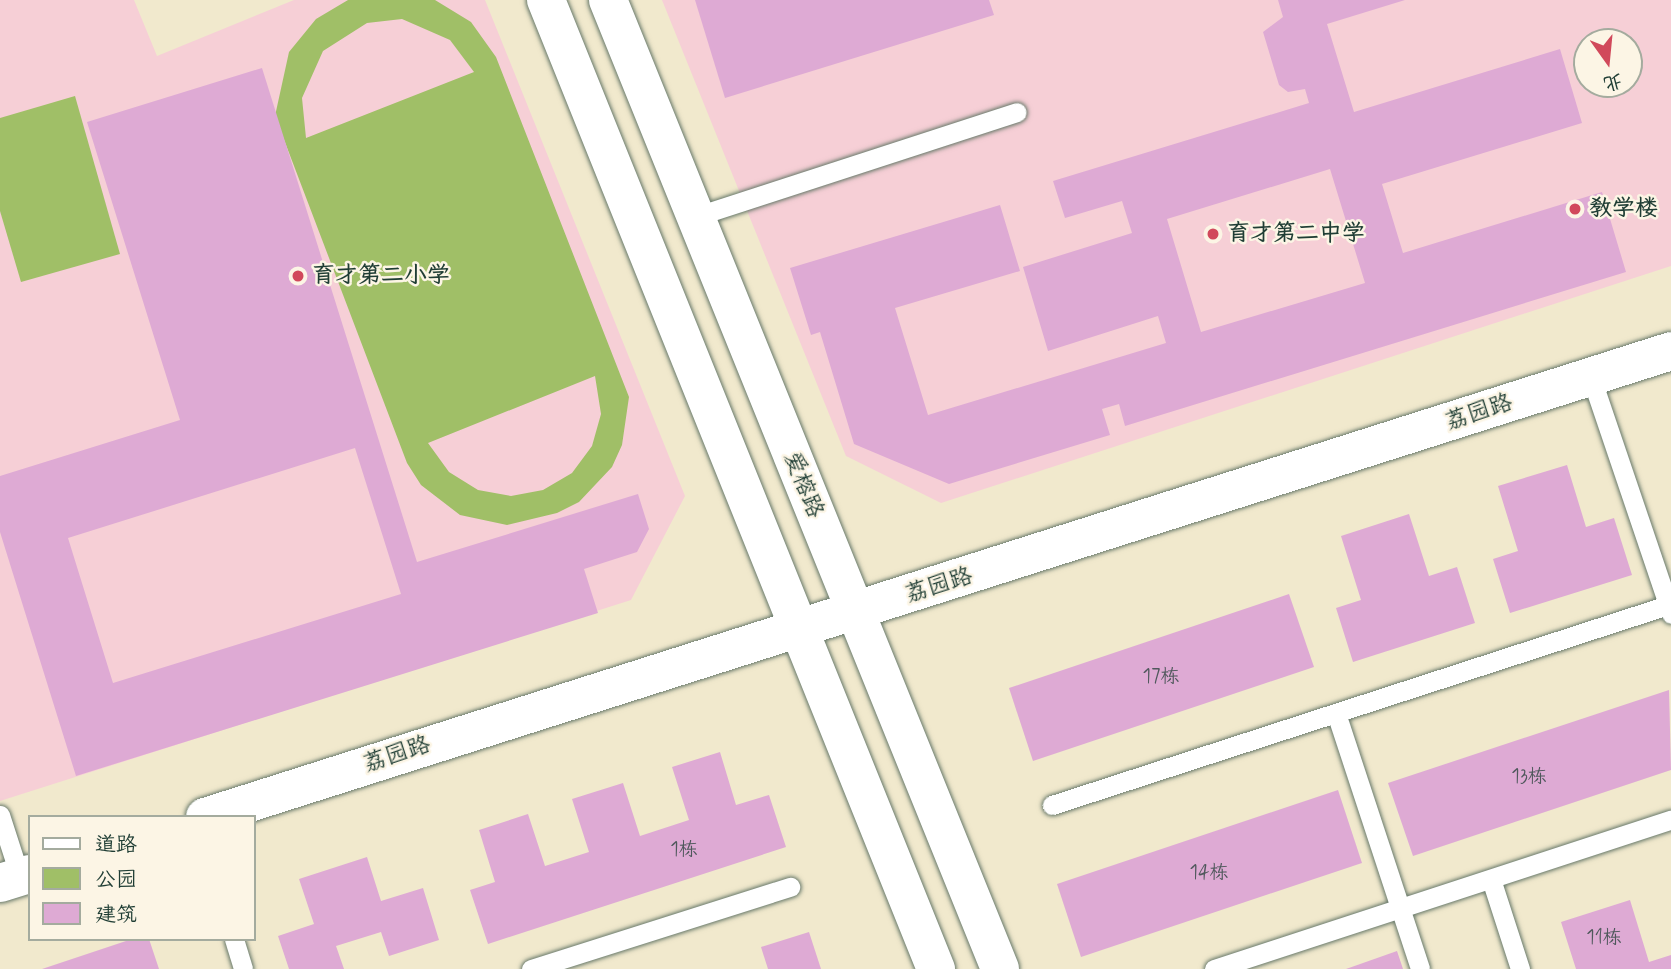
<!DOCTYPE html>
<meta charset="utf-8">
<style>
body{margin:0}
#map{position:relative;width:1671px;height:969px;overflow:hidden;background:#f1e9cd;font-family:Mynerve,"LXGW WenKai TC",sans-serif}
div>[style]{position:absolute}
.built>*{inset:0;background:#f6cfd6}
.green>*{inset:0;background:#a0bf67}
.building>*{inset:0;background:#deaad4}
.roads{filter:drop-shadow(0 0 2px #68796a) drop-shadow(0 0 2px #68796a)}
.service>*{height:19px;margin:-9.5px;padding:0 9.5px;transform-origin:9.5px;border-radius:9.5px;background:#fff}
.tertiary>*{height:38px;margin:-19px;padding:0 19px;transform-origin:19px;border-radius:19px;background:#fff}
.dots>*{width:19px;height:19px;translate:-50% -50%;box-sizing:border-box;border:4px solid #fcf5e5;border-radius:50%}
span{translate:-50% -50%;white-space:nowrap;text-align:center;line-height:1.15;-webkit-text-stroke:5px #fcf5e5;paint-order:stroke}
.number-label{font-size:19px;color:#4f585c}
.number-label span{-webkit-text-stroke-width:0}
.poi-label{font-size:23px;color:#1f3d34;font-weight:700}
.left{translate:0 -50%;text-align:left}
.street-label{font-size:23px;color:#1f3d34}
.legend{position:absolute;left:28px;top:815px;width:228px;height:126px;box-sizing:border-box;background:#fcf5e5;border:2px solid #a4ab9e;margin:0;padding:9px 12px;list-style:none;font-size:21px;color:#1f3d34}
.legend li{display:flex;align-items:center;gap:14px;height:35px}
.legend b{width:35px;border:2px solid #a4ab9e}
.north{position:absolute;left:1573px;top:28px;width:70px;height:70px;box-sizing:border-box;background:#fcf5e5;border:2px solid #a4ab9e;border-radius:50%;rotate:165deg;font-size:19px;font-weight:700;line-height:28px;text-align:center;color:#1f3d34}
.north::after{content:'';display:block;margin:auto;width:24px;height:32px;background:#d1495b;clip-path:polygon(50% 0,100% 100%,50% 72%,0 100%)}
</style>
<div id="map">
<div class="built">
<i style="clip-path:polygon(0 0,134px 0,157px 56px,294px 0,485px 0,685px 496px,631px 600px,0 801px)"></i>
<i style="clip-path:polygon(evenodd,662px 0,1671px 0,1671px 266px,941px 503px,846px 456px,662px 0,1587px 42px,1629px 42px,1629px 84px,1587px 84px,1587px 42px)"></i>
</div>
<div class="green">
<i style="clip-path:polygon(evenodd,348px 0,435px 0,471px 22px,496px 57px,629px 397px,622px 445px,612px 467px,579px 502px,557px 513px,507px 525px,460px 515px,421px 485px,407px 463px,275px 116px,289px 52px,316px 19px,348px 0,402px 19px,450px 40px,474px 72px,306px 138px,302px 98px,323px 51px,367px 23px,402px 19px,348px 0,595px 376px,601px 414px,592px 446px,572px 473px,543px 490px,511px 496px,478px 490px,449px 472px,428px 443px,595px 376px)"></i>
<i style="clip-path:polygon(75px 96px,120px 254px,21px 282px,0 211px,0 118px)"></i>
</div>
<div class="building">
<i style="clip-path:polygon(695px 0,989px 0,994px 15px,725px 98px)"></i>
<i style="clip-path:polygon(evenodd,1278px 0,1405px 0,1327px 24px,1354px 112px,1560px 49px,1582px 123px,1382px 184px,1403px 253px,1602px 192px,1626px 272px,1125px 426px,1119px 404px,1102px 409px,1110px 435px,949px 484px,854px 444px,820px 332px,811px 335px,790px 268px,1000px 205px,1020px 271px,895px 308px,928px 415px,1166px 343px,1158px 316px,1048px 351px,1023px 267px,1132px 233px,1122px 201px,1065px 218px,1053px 181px,1309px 103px,1305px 89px,1288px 92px,1279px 85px,1263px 32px,1283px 17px,1278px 0,1330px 169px,1365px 283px,1201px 332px,1167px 219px,1330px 169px)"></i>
<i style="clip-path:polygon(evenodd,262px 68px,417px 562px,638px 494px,649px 529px,637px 552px,584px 569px,598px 613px,76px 776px,0 532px,0 476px,180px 420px,87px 122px,262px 68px,355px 448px,401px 594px,113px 683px,68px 538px,355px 448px)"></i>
<i style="clip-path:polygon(1567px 465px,1586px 527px,1614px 518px,1632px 575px,1510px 613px,1493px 559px,1518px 551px,1498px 486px)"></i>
<i style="clip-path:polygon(1409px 514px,1429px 576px,1457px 567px,1475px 623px,1353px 662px,1336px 608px,1361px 600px,1341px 536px)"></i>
<i style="clip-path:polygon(1289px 594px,1314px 667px,1033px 761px,1009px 688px)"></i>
<i style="clip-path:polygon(1669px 690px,1671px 770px,1413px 856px,1388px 783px)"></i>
<i style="clip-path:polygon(720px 752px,736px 805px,769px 795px,786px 847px,488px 944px,470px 890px,495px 882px,479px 830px,528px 814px,545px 866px,589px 852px,572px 799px,623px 783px,640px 836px,689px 820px,672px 767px)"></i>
<i style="clip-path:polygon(1338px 790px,1362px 863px,1081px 957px,1057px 884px)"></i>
<i style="clip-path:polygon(367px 857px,381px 901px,423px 888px,439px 940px,389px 956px,381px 932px,336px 946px,344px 969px,289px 969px,278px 936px,314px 924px,299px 879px)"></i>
<i style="clip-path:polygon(1630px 900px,1649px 962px,1671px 955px,1671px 969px,1576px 969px,1561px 922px)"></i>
<i style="clip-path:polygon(809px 932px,821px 969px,768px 969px,761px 947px)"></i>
<i style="clip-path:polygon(132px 939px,149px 939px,159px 969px,42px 969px)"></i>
<i style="clip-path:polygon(1397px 951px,1403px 969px,1346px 969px)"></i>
</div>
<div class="roads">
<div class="service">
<i style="left:697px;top:216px;width:336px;rotate:-18deg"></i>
<i style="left:1591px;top:377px;width:250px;rotate:71.3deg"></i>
<i style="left:1336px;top:713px;width:269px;rotate:71.8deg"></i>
<i style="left:1052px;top:805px;width:648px;rotate:-17.99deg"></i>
<i style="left:0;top:815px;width:65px;rotate:72.1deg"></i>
<i style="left:1491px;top:879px;width:95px;rotate:72.1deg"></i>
<i style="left:234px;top:939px;width:31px;rotate:73deg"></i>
<i style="left:531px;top:969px;width:272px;rotate:-17.6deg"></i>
<i style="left:1214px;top:969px;width:481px;rotate:-18.1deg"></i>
</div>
<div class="tertiary">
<i style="left:546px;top:0;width:1045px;rotate:68.08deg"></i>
<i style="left:608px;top:0;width:1045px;rotate:67.97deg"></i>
<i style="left:205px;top:817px;width:1538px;rotate:-17.63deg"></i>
<i style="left:0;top:883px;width:31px;rotate:-17deg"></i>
</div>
</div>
<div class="dots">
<i style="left:1575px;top:209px;background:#d1495b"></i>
<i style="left:1213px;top:234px;background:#d1495b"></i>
<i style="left:298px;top:276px;background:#d1495b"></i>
</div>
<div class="number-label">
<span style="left:1161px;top:677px">17栋</span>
<span style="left:1529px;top:777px">13栋</span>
<span style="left:684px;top:850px">1栋</span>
<span style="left:1209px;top:873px">14栋</span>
<span style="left:1604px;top:938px">11栋</span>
</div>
<div class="poi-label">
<span class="left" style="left:1589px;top:209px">教学楼</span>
<span class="left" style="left:1227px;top:234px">育才第二中学</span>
<span class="left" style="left:312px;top:276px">育才第二小学</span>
</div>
<div class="street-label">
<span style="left:1479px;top:413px;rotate:-18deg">荔园路</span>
<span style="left:803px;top:485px;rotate:68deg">爱榕路</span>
<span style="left:939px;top:586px;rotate:-17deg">荔园路</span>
<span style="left:397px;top:755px;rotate:-18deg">荔园路</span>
</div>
<ul class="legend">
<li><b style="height:9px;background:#fff"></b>道路</li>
<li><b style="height:19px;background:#a0bf67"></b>公园</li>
<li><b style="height:19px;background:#deaad4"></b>建筑</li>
</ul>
<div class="north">北</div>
</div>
